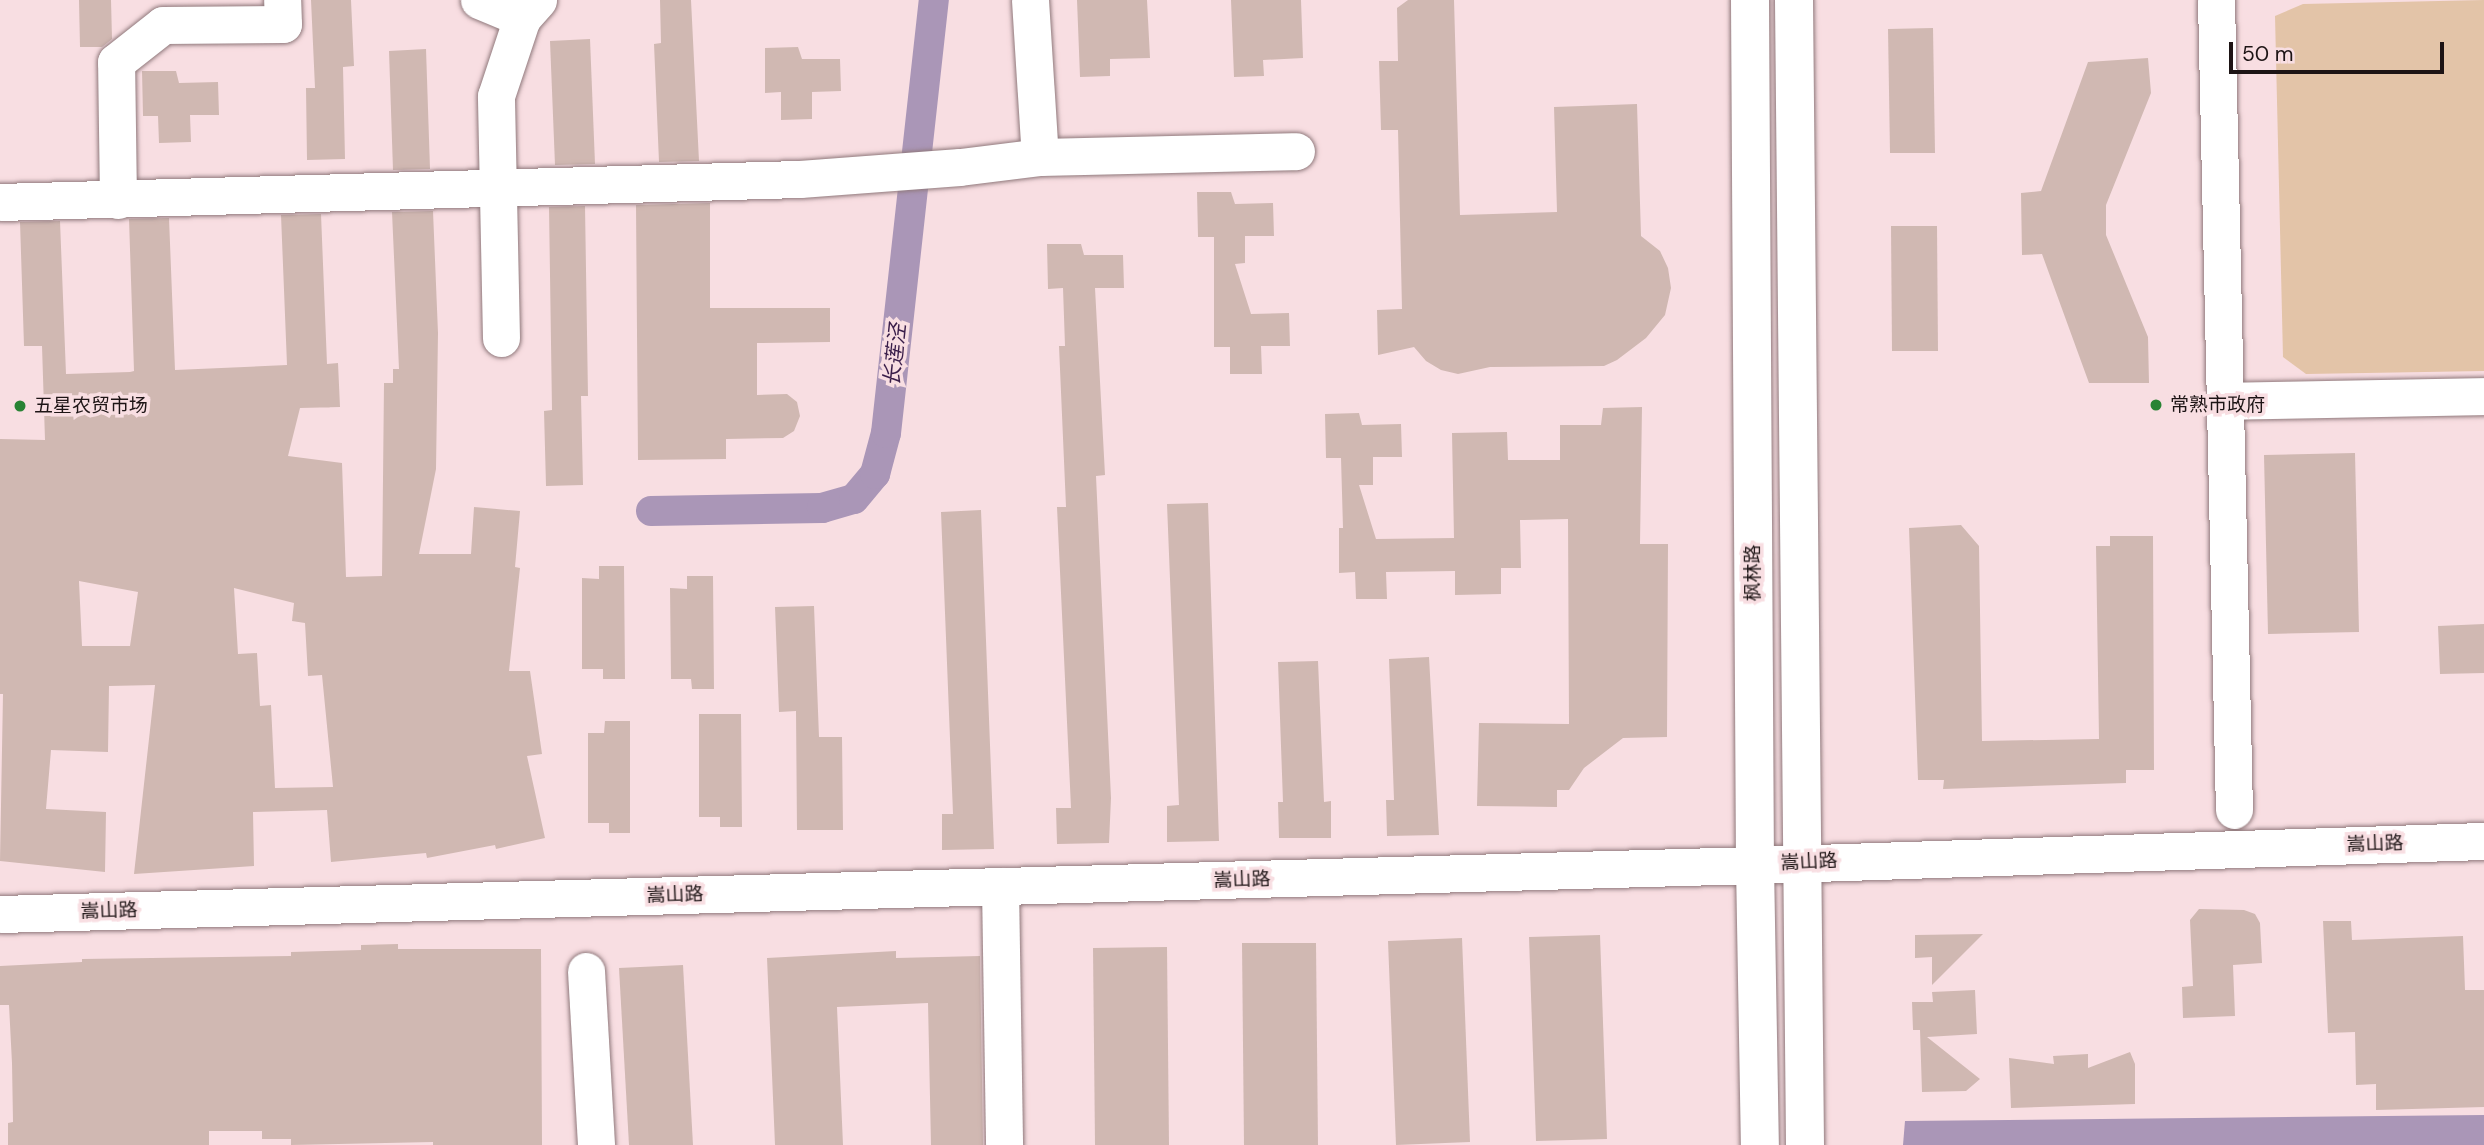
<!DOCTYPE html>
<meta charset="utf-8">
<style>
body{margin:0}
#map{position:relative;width:2484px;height:1145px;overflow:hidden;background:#f8dee2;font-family:"DM Sans","Noto Sans SC",sans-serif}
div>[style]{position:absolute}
.green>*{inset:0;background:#e3c4a8}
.water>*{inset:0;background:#aa96b7}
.canal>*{height:30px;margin:-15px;padding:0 15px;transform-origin:15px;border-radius:15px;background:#aa96b7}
.building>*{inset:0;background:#d0b8b2}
.roads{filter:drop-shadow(0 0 2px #90797c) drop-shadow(0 0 2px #90797c)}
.minor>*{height:37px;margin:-18.5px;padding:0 18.5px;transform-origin:18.5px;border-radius:18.5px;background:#fff}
.major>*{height:38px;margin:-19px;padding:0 19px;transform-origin:19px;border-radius:19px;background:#fff}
.dots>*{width:19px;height:19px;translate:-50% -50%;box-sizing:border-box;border:4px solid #f8dee2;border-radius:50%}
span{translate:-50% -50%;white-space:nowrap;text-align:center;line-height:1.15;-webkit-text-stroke:7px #f8dee2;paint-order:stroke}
.poi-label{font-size:19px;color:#1d1415}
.left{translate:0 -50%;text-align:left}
.street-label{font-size:19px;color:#1d1415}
.water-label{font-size:21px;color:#391d49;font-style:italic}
.scale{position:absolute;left:2229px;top:42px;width:215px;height:32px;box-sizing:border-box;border:4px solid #1d1415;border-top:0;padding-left:9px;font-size:21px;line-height:24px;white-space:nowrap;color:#1d1415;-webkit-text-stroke:5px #f8dee2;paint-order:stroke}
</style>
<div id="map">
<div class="green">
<i style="clip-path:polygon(2484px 0,2484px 371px,2306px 374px,2283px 357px,2275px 16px,2303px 4px)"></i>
</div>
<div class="water">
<i style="clip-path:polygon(2484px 1115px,2484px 1145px,1903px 1145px,1905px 1121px)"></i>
</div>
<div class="canal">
<i style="left:651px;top:511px;width:171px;rotate:-1deg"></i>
<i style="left:822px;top:508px;width:33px;rotate:-16deg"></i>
<i style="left:854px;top:499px;width:33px;rotate:-50deg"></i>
<i style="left:875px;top:474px;width:42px;rotate:-75deg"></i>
<i style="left:886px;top:433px;width:436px;rotate:-83.7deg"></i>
</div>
<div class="building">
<i style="clip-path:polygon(79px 0,111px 0,112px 39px,102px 47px,80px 47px)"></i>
<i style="clip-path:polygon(311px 0,351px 0,354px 66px,343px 67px,345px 159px,307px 160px,306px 88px,315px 88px)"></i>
<i style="clip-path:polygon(660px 0,691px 0,699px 161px,659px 162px,654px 44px,661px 43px)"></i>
<i style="clip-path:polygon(1077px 0,1147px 0,1150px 58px,1110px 59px,1110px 76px,1080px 77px)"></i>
<i style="clip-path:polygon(1231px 0,1301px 0,1303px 58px,1263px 60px,1264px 76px,1234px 77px)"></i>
<i style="clip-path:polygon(1408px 0,1454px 0,1460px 215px,1557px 212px,1554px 107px,1637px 104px,1641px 236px,1660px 251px,1668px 268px,1671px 288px,1665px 315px,1646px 338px,1617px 360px,1604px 366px,1490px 367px,1458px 374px,1441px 370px,1426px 361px,1414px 347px,1378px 355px,1377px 310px,1402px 309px,1398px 130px,1381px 130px,1379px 61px,1398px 61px,1397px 8px)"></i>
<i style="clip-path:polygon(1933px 28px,1935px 153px,1890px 153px,1888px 29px)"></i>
<i style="clip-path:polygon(590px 39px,595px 164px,555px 165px,550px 41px)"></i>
<i style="clip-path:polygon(798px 47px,802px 59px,840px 59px,841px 91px,812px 92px,812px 119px,781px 120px,781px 92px,765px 93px,765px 48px)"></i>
<i style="clip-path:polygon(426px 49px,430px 169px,393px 170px,389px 51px)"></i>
<i style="clip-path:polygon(2148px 58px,2151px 93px,2106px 205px,2106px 235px,2148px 337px,2149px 383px,2089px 383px,2042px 254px,2022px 255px,2021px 193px,2041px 191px,2088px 62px)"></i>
<i style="clip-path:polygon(142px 71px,176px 71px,179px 83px,218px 82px,219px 115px,190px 115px,191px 142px,159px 143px,158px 116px,143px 116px)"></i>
<i style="clip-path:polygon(1197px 192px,1231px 192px,1235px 204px,1273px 203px,1274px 236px,1245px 236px,1245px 263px,1235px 264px,1251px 314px,1289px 313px,1290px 346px,1261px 346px,1262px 374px,1230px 374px,1230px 347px,1214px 347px,1214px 237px,1198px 237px)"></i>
<i style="clip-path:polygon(710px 203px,710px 308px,830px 308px,830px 342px,757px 343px,757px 395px,787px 394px,797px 402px,800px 416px,794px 431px,783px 438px,726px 439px,726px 459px,638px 460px,636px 205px)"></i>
<i style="clip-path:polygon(585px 206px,588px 396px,581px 396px,583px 485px,546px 486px,544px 411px,552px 410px,549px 207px)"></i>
<i style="clip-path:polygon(evenodd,433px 211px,438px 333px,436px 469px,419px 554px,471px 554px,474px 507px,520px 511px,515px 567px,520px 568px,509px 671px,530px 671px,542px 754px,527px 756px,545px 838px,496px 849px,495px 845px,427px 858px,426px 853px,331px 862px,327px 810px,253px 812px,254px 866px,134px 874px,155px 685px,109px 686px,108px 752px,51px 750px,46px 809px,106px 812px,105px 872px,0 861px,3px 694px,0 694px,0 439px,45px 440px,42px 346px,24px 346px,20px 222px,60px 221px,66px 374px,130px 372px,134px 371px,129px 219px,169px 218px,175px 370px,287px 365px,281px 215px,321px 214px,327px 364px,338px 363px,340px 407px,300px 408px,288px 456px,342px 463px,346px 577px,382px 576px,384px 383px,393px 383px,393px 369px,399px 369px,392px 212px,433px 211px,79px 581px,138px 592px,130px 646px,82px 646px,79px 581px,433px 211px,234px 588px,294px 603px,292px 621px,305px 623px,308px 676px,322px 675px,333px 787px,275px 788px,271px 705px,260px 706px,257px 653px,238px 654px,234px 588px)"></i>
<i style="clip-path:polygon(1891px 226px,1937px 226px,1938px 351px,1892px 351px)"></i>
<i style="clip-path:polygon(1047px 244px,1081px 244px,1084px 255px,1123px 255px,1124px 288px,1095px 288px,1105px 475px,1096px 476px,1111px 798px,1109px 843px,1057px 844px,1056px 808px,1071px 808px,1057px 507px,1066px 507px,1059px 346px,1065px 346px,1063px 288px,1048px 289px)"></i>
<i style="clip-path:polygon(1642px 407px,1640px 544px,1668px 544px,1667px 737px,1623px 738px,1584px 768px,1569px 790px,1557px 790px,1557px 807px,1477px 806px,1479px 723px,1569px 724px,1568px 519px,1520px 520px,1521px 568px,1501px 568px,1501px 594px,1455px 595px,1455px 571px,1386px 572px,1387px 599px,1356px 599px,1355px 572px,1339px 573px,1339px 528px,1343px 528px,1341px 458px,1326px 458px,1325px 414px,1359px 413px,1362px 425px,1401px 424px,1402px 457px,1373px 457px,1373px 485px,1359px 485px,1376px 539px,1454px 538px,1452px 433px,1507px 432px,1508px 460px,1560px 460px,1560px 425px,1601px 425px,1603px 408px)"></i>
<i style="clip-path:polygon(2355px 453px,2359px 632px,2268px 634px,2264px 455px)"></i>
<i style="clip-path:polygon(1208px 503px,1219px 841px,1167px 842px,1167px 806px,1179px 805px,1167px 504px)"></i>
<i style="clip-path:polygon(981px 510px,994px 849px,942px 850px,942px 814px,953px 814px,941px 512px)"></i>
<i style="clip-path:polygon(1961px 525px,1979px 546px,1982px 741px,2099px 739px,2096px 546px,2110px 546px,2110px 536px,2153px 536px,2154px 770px,2126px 770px,2126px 783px,1943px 789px,1944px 780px,1918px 780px,1909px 528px)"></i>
<i style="clip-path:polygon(599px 566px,624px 566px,625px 679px,603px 679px,603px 669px,582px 669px,582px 578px,599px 579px)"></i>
<i style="clip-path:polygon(687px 576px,713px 576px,714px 689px,692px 689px,691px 679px,671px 679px,670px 588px,687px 589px)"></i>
<i style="clip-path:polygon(814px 606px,819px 737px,842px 737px,843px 830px,797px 830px,796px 711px,779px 712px,775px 607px)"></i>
<i style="clip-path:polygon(2484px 624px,2484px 673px,2440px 674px,2438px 626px)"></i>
<i style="clip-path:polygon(1429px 657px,1439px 835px,1387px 836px,1386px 800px,1394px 800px,1389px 659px)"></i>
<i style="clip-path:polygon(1318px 661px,1324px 802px,1331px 801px,1331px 838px,1279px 838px,1278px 802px,1283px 802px,1278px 662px)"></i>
<i style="clip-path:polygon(699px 714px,741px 714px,742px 827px,720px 827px,720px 817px,699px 817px)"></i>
<i style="clip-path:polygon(605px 721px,630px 721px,630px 833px,609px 833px,609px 823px,588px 823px,588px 733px,604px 733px)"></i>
<i style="clip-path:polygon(2199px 909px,2244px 910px,2255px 914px,2260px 923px,2262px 963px,2233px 965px,2235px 1016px,2183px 1018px,2182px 987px,2193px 986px,2190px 920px)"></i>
<i style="clip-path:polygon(2323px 921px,2351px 921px,2352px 940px,2463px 936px,2465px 990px,2484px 990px,2484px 1107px,2376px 1110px,2376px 1084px,2356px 1085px,2355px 1032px,2328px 1033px)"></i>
<i style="clip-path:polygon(1983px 934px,1932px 985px,1932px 957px,1915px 958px,1915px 935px)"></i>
<i style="clip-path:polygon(1600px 935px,1607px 1139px,1536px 1141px,1529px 937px)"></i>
<i style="clip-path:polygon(1462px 938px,1470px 1142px,1396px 1145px,1388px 941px)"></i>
<i style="clip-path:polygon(1242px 943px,1316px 943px,1318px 1145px,1244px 1145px)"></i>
<i style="clip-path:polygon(398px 944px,398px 949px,541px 949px,542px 1145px,433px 1145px,433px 1142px,291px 1145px,291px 1139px,262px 1139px,262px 1131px,209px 1131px,209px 1145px,8px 1145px,8px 1123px,13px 1122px,12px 1063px,9px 1005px,0 1005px,0 966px,82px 962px,82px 959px,291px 956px,291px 952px,361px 950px,361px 945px)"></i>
<i style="clip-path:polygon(1167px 947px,1169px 1145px,1095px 1145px,1093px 948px)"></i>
<i style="clip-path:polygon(896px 951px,896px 958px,980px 956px,983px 1145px,931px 1145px,928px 1003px,837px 1007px,843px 1145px,775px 1145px,767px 958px)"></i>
<i style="clip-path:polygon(683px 965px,693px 1145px,629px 1145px,619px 968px)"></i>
<i style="clip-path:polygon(1975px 990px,1977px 1034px,1927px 1037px,1980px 1079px,1966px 1091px,1922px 1092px,1920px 1030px,1913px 1030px,1912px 1002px,1933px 1002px,1932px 992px)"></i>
<i style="clip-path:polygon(2130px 1052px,2135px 1064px,2135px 1104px,2011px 1108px,2009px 1058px,2054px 1064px,2053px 1056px,2088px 1054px,2088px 1068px)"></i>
</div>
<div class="roads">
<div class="minor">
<i style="left:479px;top:0;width:47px;rotate:22.7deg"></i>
<i style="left:1030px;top:0;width:157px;rotate:86.4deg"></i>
<i style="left:2216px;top:0;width:810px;rotate:88.73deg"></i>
<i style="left:118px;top:200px;width:138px;rotate:-90.8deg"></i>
<i style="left:116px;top:62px;width:60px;rotate:-38.2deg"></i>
<i style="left:163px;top:25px;width:120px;rotate:-0.5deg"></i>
<i style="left:283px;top:24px;width:24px;rotate:-92deg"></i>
<i style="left:0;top:202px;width:800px;rotate:-1.65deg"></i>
<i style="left:800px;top:179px;width:160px;rotate:-4.3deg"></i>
<i style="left:960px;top:167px;width:81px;rotate:-7.1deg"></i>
<i style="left:1040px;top:157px;width:256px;rotate:-1.3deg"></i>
<i style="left:501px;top:338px;width:242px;rotate:-91.2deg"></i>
<i style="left:496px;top:96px;width:82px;rotate:-71.6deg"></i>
<i style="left:522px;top:18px;width:24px;rotate:-48deg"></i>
<i style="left:2223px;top:401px;width:261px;rotate:-1.1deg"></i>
<i style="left:1000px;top:886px;width:259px;rotate:89.1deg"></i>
<i style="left:0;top:914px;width:1756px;rotate:-1.6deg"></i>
<i style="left:1755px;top:865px;width:729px;rotate:-1.89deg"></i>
<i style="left:586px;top:971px;width:174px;rotate:86.7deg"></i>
</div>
<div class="major">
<i style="left:1750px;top:0;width:865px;rotate:89.67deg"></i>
<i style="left:1755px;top:865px;width:280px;rotate:89deg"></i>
<i style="left:1794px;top:0;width:1145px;rotate:89.45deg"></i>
</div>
</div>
<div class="dots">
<i style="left:2156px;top:405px;background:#288334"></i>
<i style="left:20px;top:406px;background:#288334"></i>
</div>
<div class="poi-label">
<span class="left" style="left:2170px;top:405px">常熟市政府</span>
<span class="left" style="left:34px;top:406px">五星农贸市场</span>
</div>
<div class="street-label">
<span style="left:1753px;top:573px;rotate:-90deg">枫林路</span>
<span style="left:2375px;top:844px;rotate:-2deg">嵩山路</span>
<span style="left:1809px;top:862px;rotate:-3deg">嵩山路</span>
<span style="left:1242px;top:880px;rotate:-2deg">嵩山路</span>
<span style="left:675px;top:895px;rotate:-2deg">嵩山路</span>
<span style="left:109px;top:911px;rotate:-2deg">嵩山路</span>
</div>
<div class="water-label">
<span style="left:895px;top:355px;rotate:-84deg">长莲泾</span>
</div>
<div class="scale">50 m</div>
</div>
